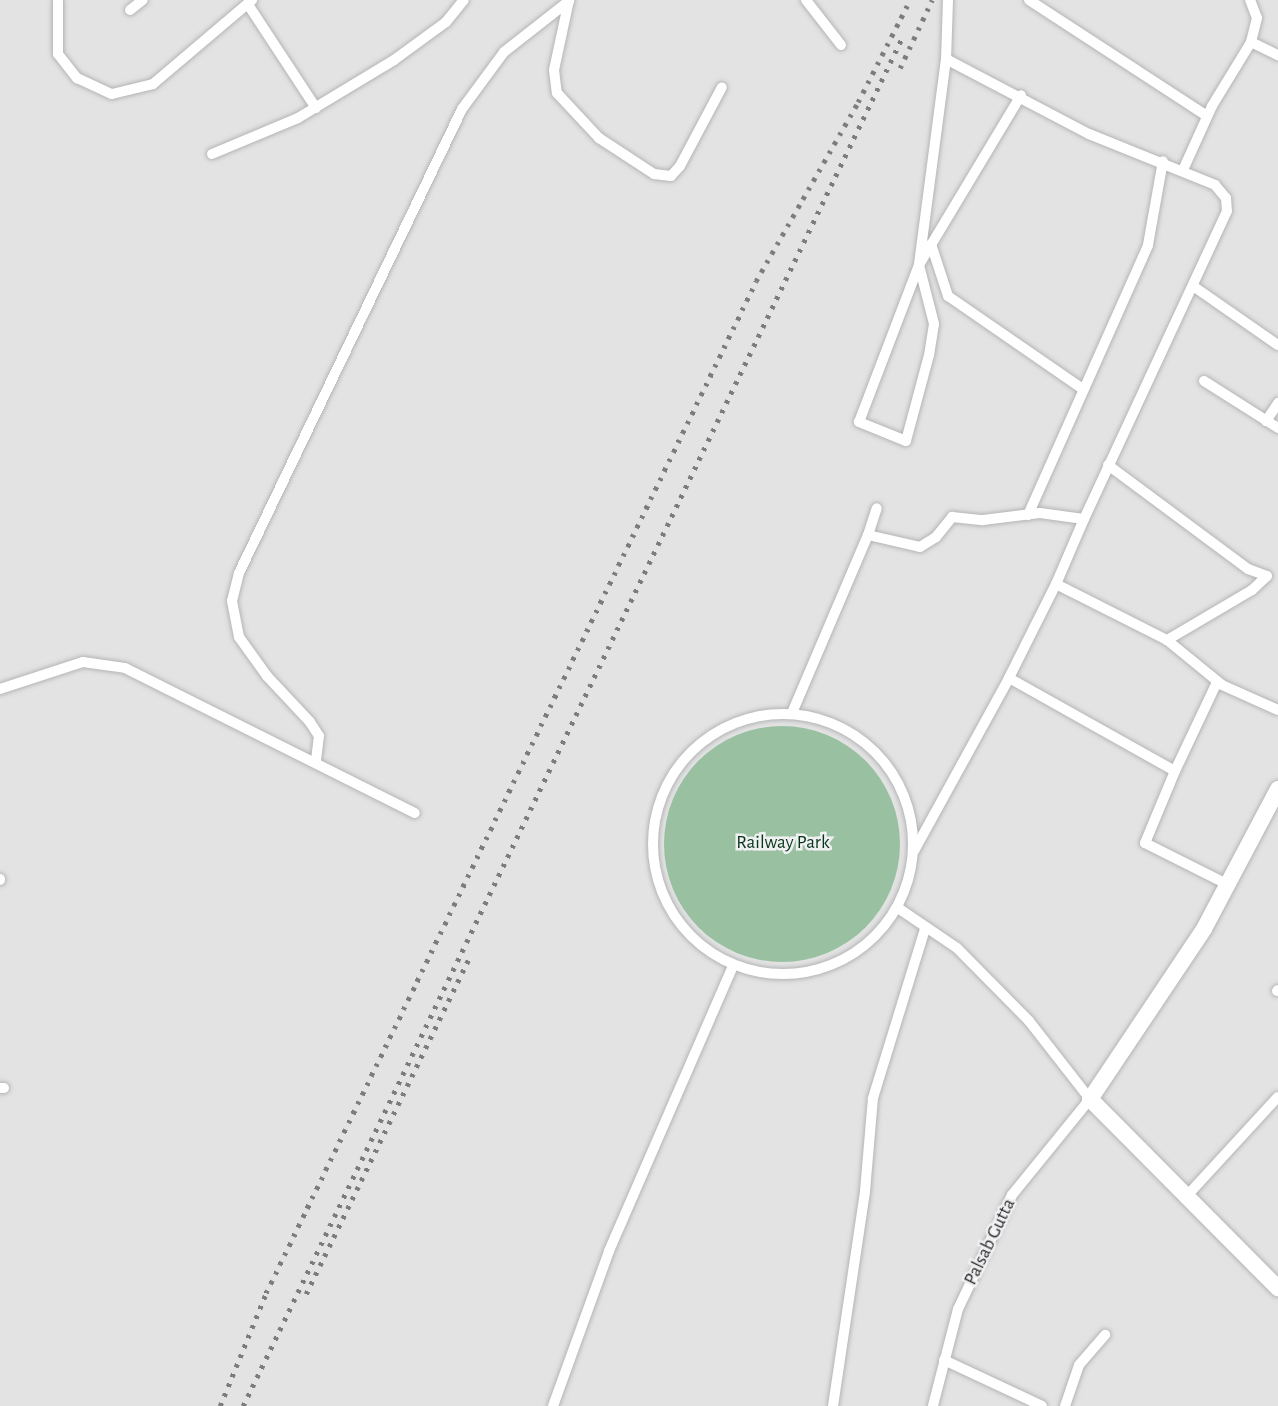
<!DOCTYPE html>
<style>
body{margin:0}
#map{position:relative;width:1278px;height:1406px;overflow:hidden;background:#e3e3e4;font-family:"Alegreya Sans",sans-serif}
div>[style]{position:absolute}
.green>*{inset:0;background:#9ac0a2}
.round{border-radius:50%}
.roads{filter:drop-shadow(0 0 2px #b4b5b6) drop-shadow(0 0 2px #b4b5b6)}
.street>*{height:10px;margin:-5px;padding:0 5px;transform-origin:5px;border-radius:5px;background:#fff}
.street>.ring{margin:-5px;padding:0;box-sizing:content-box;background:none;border:10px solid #fff;border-radius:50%}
.secondary>*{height:16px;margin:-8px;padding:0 8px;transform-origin:8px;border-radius:8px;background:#fff}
.rail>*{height:4.5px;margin-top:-2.25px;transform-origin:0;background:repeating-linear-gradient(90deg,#7c7c7d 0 3.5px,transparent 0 10.5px)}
span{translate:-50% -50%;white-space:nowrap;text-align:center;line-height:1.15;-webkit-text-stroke:5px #f0f0f2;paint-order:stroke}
.park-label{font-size:19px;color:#053619}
.street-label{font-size:19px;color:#2c2d2d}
</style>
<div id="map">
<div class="green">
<i class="round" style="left:664px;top:726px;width:236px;height:236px"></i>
</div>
<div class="roads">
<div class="street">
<i style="left:58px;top:0;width:54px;rotate:90deg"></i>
<i style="left:58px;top:54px;width:31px;rotate:52deg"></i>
<i style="left:77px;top:78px;width:38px;rotate:25deg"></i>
<i style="left:112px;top:94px;width:42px;rotate:-13.7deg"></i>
<i style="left:153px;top:84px;width:130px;rotate:-40.3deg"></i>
<i style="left:569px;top:0;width:72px;rotate:102.1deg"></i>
<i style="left:554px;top:70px;width:23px;rotate:83deg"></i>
<i style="left:557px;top:93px;width:62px;rotate:47deg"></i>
<i style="left:599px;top:138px;width:66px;rotate:33.2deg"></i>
<i style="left:654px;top:174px;width:17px;rotate:7deg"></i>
<i style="left:671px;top:176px;width:13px;rotate:-48deg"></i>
<i style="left:680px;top:166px;width:89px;rotate:-62deg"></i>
<i style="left:806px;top:0;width:57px;rotate:52.1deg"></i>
<i style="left:948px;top:0;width:59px;rotate:91.9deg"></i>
<i style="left:946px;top:59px;width:161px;rotate:27.7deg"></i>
<i style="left:1089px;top:134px;width:136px;rotate:22deg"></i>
<i style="left:1215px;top:185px;width:17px;rotate:50deg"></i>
<i style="left:1226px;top:198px;width:13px;rotate:86deg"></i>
<i style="left:1227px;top:211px;width:340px;rotate:114.9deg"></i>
<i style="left:1029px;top:0;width:212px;rotate:33.1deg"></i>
<i style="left:249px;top:6px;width:122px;rotate:56.7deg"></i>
<i style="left:130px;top:10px;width:16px;rotate:-38deg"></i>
<i style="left:1251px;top:42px;width:30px;rotate:26deg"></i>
<i style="left:946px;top:59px;width:208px;rotate:97.5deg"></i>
<i style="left:919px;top:265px;width:61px;rotate:75.7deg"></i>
<i style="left:934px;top:324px;width:31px;rotate:99deg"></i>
<i style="left:929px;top:355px;width:89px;rotate:105deg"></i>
<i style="left:906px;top:441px;width:51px;rotate:-158deg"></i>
<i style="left:859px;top:422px;width:168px;rotate:-69.1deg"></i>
<i style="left:919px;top:265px;width:198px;rotate:-59deg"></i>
<i style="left:212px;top:154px;width:93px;rotate:-22.7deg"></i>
<i style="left:298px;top:118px;width:112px;rotate:-31.1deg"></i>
<i style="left:394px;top:60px;width:64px;rotate:-36.2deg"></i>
<i style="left:446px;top:22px;width:28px;rotate:-51deg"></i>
<i style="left:1183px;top:170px;width:70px;rotate:-65.6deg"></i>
<i style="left:1212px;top:106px;width:75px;rotate:-58.6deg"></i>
<i style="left:1251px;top:42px;width:25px;rotate:-76deg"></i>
<i style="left:1257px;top:18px;width:19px;rotate:-111deg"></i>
<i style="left:931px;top:244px;width:55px;rotate:71.9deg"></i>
<i style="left:948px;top:296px;width:164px;rotate:34.6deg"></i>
<i style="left:1193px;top:286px;width:103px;rotate:34.8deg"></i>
<i style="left:1204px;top:381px;width:88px;rotate:32.4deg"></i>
<i style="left:1266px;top:421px;width:22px;rotate:-56deg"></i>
<i style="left:1108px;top:465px;width:174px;rotate:36.6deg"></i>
<i style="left:1248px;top:569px;width:20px;rotate:20deg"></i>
<i style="left:1267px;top:576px;width:21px;rotate:137deg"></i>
<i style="left:1252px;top:590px;width:99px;rotate:149.5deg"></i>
<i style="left:1028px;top:515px;width:295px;rotate:-66deg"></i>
<i style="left:1148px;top:245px;width:85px;rotate:-79.9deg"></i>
<i style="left:868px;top:535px;width:28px;rotate:-72deg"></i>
<i style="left:1056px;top:584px;width:105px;rotate:116.6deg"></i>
<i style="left:1009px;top:678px;width:190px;rotate:29.3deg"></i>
<i style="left:1175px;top:771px;width:98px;rotate:-64.7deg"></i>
<i style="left:0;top:689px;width:87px;rotate:-18deg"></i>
<i style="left:83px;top:662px;width:42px;rotate:8.1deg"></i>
<i style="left:125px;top:668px;width:324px;rotate:26.6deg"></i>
<i style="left:792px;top:713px;width:194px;rotate:-66.9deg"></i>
<i style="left:868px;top:535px;width:53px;rotate:13deg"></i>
<i style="left:920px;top:547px;width:19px;rotate:-32deg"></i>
<i style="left:936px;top:537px;width:26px;rotate:-51deg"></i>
<i style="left:952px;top:517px;width:31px;rotate:6deg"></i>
<i style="left:983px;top:520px;width:57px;rotate:-7deg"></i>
<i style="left:1040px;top:513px;width:44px;rotate:7.8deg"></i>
<i style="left:1084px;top:519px;width:71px;rotate:113.3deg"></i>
<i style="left:1056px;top:584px;width:124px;rotate:26.8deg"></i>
<i style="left:1167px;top:640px;width:71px;rotate:39.3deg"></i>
<i style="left:1222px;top:685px;width:61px;rotate:24.1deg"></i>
<i class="ring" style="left:653px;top:714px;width:250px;height:250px"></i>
<i style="left:316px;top:760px;width:24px;rotate:-83deg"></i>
<i style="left:319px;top:736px;width:17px;rotate:-123deg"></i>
<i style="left:310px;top:722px;width:63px;rotate:-133.1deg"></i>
<i style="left:267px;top:676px;width:48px;rotate:-125.7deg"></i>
<i style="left:239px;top:637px;width:37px;rotate:-101deg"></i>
<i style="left:232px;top:601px;width:29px;rotate:-76deg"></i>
<i style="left:239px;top:573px;width:515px;rotate:-64.33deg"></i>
<i style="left:462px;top:109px;width:71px;rotate:-53.6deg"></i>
<i style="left:504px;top:52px;width:83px;rotate:-38.1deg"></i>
<i style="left:1175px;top:771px;width:78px;rotate:112.6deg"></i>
<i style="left:1145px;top:843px;width:92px;rotate:26.6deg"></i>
<i style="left:914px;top:851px;width:197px;rotate:-61.2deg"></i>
<i style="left:0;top:879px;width:1px;rotate:90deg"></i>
<i style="left:898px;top:908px;width:71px;rotate:34.1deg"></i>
<i style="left:957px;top:948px;width:103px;rotate:45.4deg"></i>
<i style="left:1029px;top:1021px;width:99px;rotate:52deg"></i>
<i style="left:1090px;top:1099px;width:124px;rotate:129.1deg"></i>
<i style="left:1012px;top:1195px;width:126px;rotate:115.3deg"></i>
<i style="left:958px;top:1309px;width:100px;rotate:104.5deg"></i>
<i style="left:1277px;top:991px;width:1px;rotate:-45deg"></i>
<i style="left:0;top:1088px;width:4px"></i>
<i style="left:1185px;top:1198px;width:137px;rotate:-47.4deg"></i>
<i style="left:944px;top:1360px;width:108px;rotate:25.1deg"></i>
<i style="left:553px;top:1406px;width:165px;rotate:-70.1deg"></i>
<i style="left:609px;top:1251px;width:311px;rotate:-66.5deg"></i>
<i style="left:833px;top:1406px;width:217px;rotate:-81.5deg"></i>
<i style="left:865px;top:1191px;width:93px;rotate:-85.1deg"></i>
<i style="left:873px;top:1098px;width:177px;rotate:-72.9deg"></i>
<i style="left:1065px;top:1406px;width:43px;rotate:-71.1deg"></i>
<i style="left:1079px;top:1365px;width:40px;rotate:-49deg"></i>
</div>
<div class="secondary">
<i style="left:1278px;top:789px;width:158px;rotate:117.9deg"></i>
<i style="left:1204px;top:929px;width:205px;rotate:123.8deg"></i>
<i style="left:1090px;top:1099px;width:267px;rotate:45.2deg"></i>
</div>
</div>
<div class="rail">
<i style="left:900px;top:68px;width:75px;rotate:-64.8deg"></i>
<i style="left:306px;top:1294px;width:378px;rotate:-64.1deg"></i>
<i style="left:220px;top:1406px;width:122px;rotate:-67.8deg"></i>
<i style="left:266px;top:1293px;width:1124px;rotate:-64.16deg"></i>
<i style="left:756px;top:281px;width:206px;rotate:-60.3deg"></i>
<i style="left:858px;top:102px;width:114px;rotate:-63deg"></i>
<i style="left:243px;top:1406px;width:1518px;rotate:-64.28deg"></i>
</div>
<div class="park-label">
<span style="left:783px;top:843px">Railway Park</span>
</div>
<div class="street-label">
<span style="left:990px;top:1242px;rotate:-64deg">Palsab Gutta</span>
</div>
</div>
